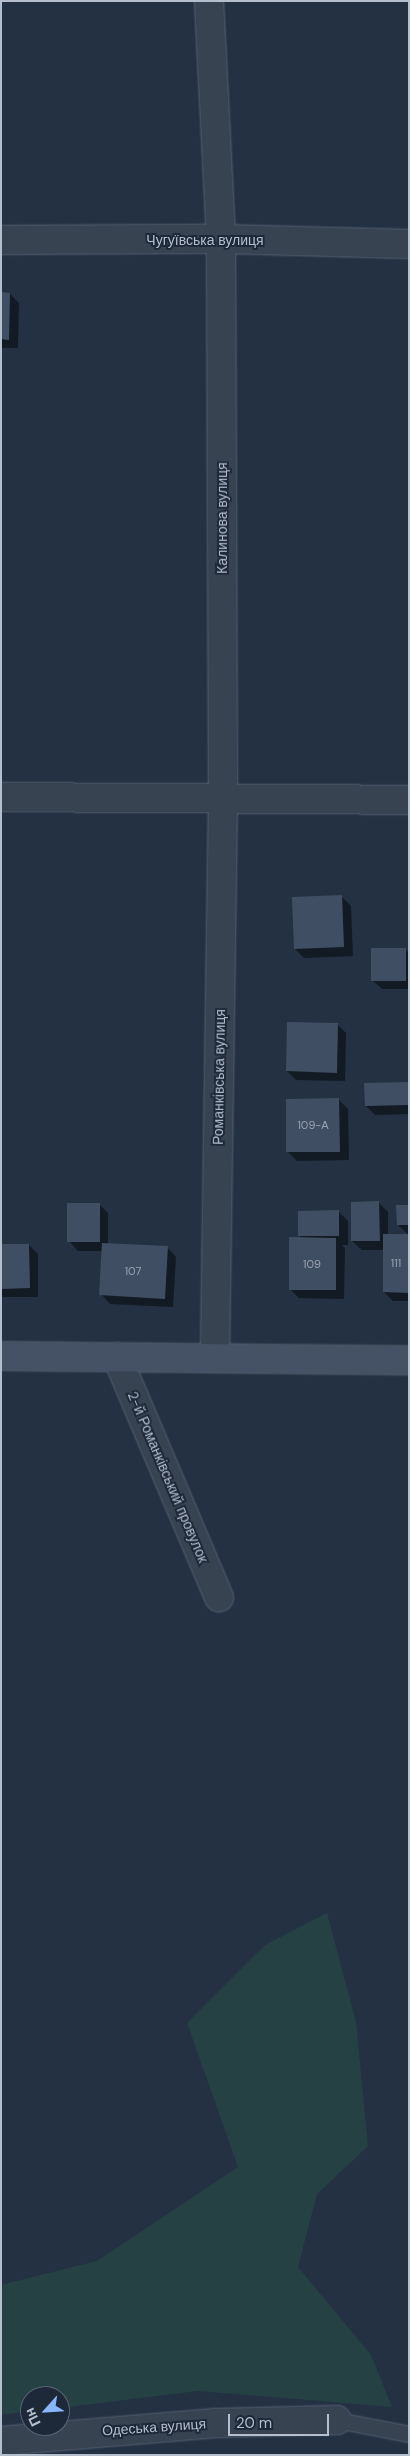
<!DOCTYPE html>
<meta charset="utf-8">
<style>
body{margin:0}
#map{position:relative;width:410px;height:2456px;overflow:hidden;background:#233143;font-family:"DM Sans",sans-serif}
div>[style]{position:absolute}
.green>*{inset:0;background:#254144}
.shadow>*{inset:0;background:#0007}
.building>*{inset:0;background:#404e63}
.roads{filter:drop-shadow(0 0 1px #566170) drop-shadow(0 0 1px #566170)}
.service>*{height:15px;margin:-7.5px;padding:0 7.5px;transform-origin:7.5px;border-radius:7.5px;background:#384352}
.minor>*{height:28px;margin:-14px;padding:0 14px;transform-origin:14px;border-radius:14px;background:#384352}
.tertiary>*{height:28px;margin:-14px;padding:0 14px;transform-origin:14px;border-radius:14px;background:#384352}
.secondary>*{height:28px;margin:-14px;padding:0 14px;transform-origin:14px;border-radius:14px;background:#455266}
span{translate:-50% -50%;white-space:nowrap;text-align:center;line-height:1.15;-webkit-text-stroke:4px #1d2838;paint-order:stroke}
.number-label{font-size:11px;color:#98a2b2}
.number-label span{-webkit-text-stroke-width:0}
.street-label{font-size:14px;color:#b5becd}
.frame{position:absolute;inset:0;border:2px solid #b5becd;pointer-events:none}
.north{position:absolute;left:20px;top:2386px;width:50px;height:50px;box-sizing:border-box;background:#1d2838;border:1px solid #5a6474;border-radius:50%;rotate:244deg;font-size:14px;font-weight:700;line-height:20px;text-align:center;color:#b5becd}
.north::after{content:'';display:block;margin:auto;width:18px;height:22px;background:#87b6ff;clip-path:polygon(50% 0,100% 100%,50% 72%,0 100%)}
.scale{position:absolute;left:228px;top:2414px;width:101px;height:22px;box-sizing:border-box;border:2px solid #b5becd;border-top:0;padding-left:6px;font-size:15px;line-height:18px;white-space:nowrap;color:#b5becd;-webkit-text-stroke:4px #1d2838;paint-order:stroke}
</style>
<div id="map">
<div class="green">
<i style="clip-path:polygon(327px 1913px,356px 2022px,368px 2146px,317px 2194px,298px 2267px,371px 2355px,392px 2407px,198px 2391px,60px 2408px,60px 2396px,30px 2396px,30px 2411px,1px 2415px,1px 2285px,97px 2261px,238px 2167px,187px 2023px,265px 1945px)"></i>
</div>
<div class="shadow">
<i style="clip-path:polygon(1px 294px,10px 294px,19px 303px,18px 348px,1px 348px)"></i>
<i style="clip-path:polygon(342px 897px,351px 906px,353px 956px,304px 958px,295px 949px)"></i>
<i style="clip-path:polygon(405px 949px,409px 953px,409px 989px,382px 989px,372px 980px)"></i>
<i style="clip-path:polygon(337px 1024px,346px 1033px,345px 1081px,296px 1080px,287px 1071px)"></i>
<i style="clip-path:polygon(409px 1083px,409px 1114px,375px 1115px,366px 1106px)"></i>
<i style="clip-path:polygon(339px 1100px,348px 1109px,349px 1160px,297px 1161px,288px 1152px)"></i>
<i style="clip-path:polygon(379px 1203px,388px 1212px,388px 1235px,409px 1236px,409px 1301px,393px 1301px,384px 1292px,385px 1250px,362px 1250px,352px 1241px)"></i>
<i style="clip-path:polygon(99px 1204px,108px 1213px,108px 1244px,167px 1247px,176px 1257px,173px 1307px,110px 1304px,101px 1294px,103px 1251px,78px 1251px,69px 1241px)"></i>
<i style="clip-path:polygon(409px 1207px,409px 1235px,398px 1225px)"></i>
<i style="clip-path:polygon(339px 1212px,348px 1221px,348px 1245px,342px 1245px,345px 1248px,344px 1299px,299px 1298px,290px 1289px,303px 1239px,300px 1236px)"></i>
<i style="clip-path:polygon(1px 1245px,29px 1245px,38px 1254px,38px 1297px,1px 1297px)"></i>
</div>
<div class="building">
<i style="clip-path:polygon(1px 292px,10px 293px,9px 340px,1px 339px)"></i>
<i style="clip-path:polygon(342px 895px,344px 947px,294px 949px,292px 897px)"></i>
<i style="clip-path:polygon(371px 948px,406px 948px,406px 981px,371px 981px)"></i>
<i style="clip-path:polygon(287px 1022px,338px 1023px,337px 1073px,286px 1071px)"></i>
<i style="clip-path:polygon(409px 1082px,409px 1105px,365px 1106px,364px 1083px)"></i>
<i style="clip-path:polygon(339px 1098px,340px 1152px,286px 1152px,286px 1099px)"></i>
<i style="clip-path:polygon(379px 1201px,380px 1241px,351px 1241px,351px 1202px)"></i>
<i style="clip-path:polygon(67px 1203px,100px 1203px,100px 1242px,67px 1242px)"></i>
<i style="clip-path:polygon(396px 1205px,409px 1205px,409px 1225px,397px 1225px)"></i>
<i style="clip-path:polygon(339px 1210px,339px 1236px,298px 1236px,298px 1211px)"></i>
<i style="clip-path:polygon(383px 1234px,409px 1234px,409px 1293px,383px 1292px)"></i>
<i style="clip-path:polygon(289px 1237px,336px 1238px,336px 1290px,289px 1290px)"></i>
<i style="clip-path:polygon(102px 1243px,168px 1246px,165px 1299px,99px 1295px)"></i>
<i style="clip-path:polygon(1px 1244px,29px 1244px,30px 1288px,1px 1289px)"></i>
</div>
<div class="roads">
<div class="service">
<i style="left:337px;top:2420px;width:73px;rotate:11deg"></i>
</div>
<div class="minor">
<i style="left:1px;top:240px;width:220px;rotate:-0.3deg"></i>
<i style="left:221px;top:239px;width:188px;rotate:1.5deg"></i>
<i style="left:1px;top:797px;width:408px;rotate:0.4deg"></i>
<i style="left:117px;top:1357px;width:261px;rotate:67deg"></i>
<i style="left:1px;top:2441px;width:216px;rotate:-4.8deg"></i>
<i style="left:216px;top:2423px;width:121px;rotate:-1.4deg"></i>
</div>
<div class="tertiary">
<i style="left:209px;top:1px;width:238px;rotate:87.1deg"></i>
<i style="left:221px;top:239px;width:558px;rotate:89.79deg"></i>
<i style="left:223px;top:797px;width:560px;rotate:90.82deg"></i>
</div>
<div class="secondary">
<i style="left:1px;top:1356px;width:408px;rotate:0.6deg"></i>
</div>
</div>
<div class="number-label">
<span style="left:313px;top:1125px">109-А</span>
<span style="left:396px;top:1263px">111</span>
<span style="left:312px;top:1264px">109</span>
<span style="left:133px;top:1271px">107</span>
</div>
<div class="street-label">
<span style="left:205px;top:240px">Чугуївська вулиця</span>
<span style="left:222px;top:518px;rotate:-90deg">Калинова вулиця</span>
<span style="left:219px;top:1077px;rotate:-89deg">Романківська вулиця</span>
<span style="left:168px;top:1477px;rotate:67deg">2-й Романківський провулок</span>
<span style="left:154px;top:2427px;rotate:-4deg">Одеська вулиця</span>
</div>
<div class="frame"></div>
<div class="north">Пн</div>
<div class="scale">20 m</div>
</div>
